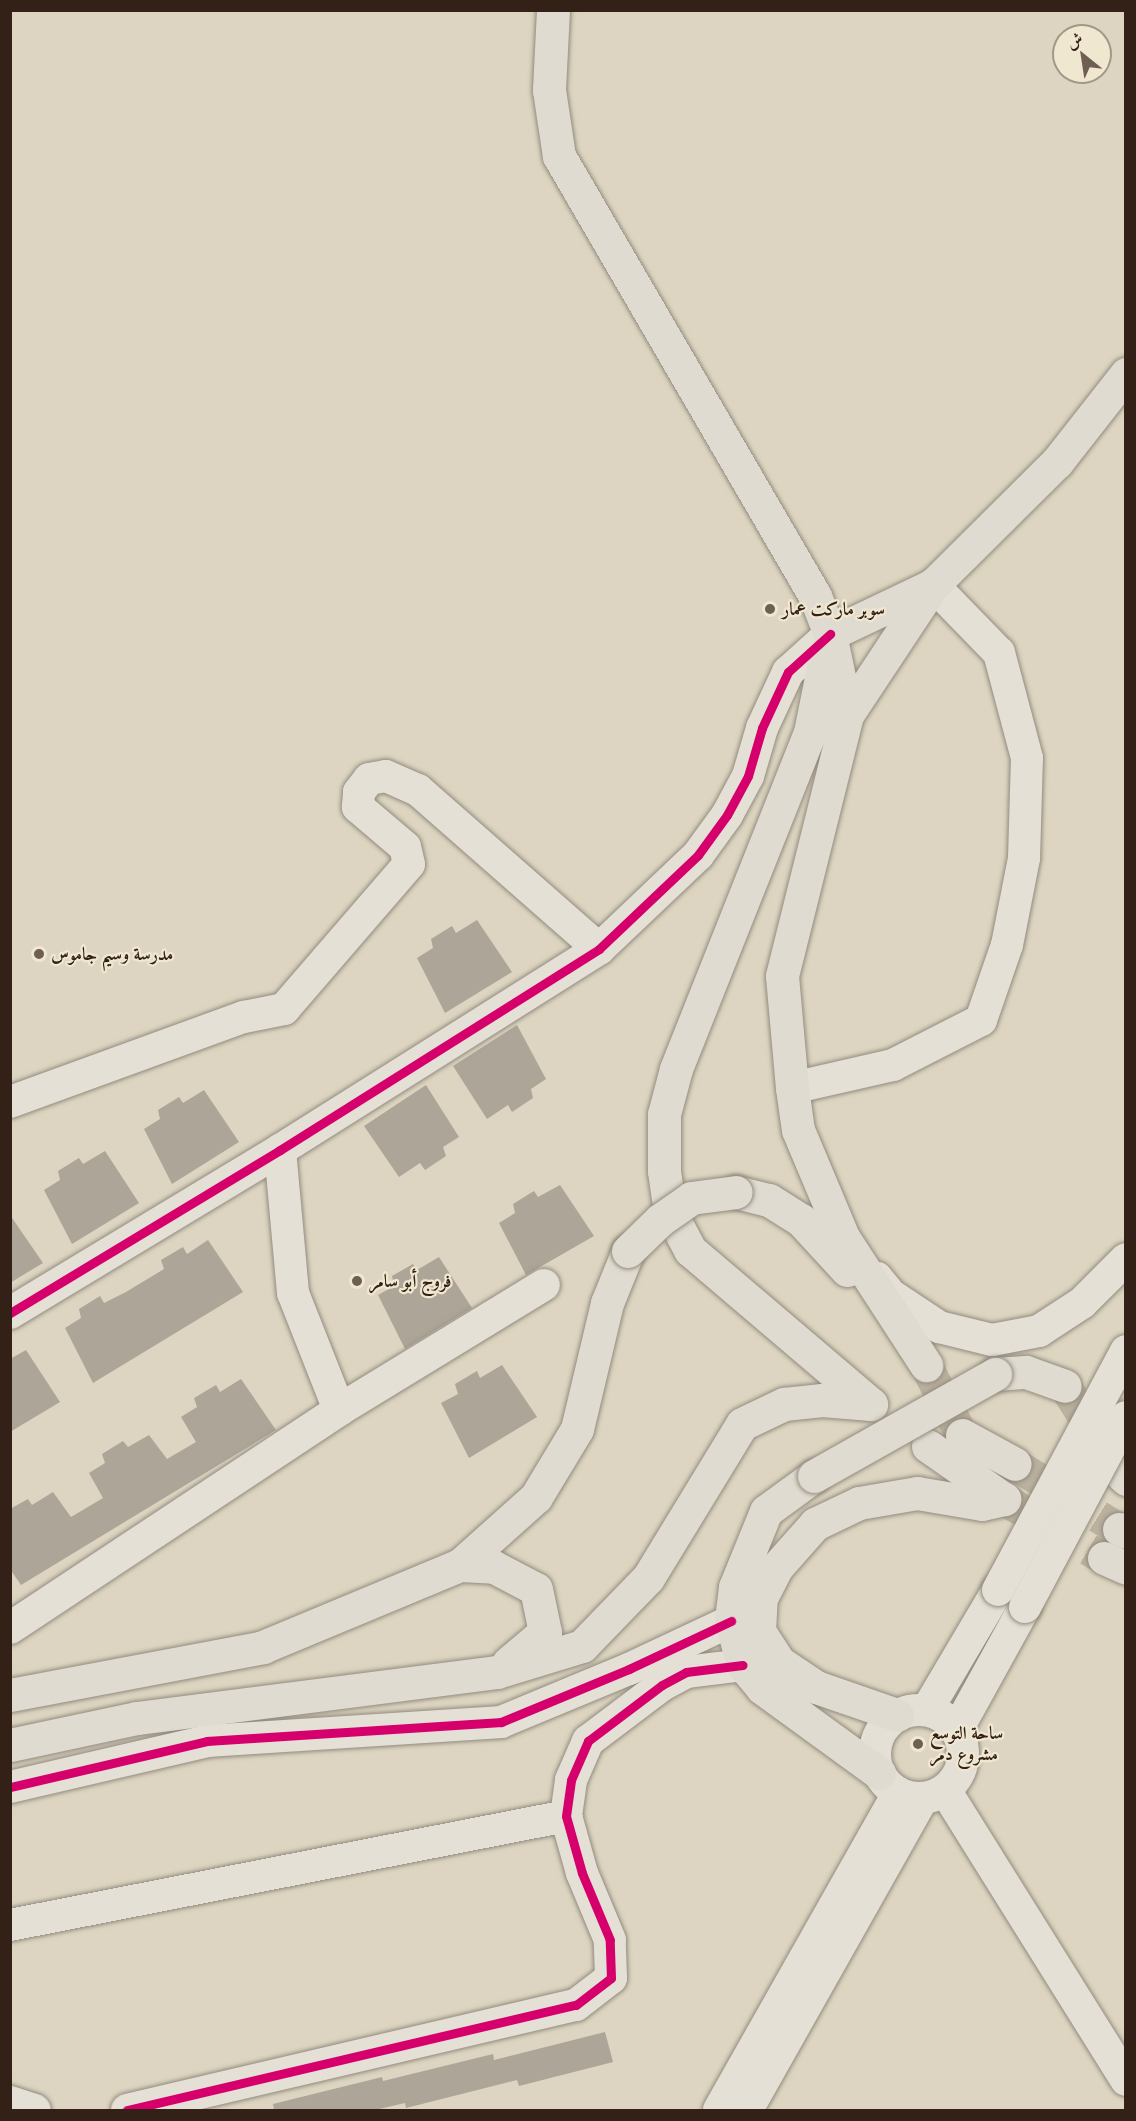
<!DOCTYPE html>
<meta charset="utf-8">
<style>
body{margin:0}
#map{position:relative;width:1136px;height:2121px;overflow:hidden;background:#ddd5c1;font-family:"Libre Caslon Text",Amiri,serif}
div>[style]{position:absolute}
.building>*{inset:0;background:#aca598}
.major-tunnel>*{height:33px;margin-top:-16.5px;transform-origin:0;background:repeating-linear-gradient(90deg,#bbb19f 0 33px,transparent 0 49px)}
.roads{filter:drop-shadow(0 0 2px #928b7f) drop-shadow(0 0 2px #928b7f)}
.minor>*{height:32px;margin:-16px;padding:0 16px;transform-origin:16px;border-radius:16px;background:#e5e0d6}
.minor>.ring{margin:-16px;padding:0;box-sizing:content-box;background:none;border:32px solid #e5e0d6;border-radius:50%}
.major>*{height:33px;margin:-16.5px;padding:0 16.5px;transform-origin:16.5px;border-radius:16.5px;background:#e0dbd0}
.bridges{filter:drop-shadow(0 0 2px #928b7f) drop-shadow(0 0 2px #928b7f)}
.minor-bridge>*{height:32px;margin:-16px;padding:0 16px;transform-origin:16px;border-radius:16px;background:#e5e0d6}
.major-bridge>*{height:33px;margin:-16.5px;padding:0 16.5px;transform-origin:16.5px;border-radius:16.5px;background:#e0dbd0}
.cycleway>*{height:9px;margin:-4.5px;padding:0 4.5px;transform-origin:4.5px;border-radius:4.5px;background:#d6006c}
.dots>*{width:16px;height:16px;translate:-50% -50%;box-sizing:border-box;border:3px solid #f0e7d0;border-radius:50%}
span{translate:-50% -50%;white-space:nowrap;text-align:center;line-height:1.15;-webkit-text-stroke:4.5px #f0e7d0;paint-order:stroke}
.poi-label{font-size:18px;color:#332016;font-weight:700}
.left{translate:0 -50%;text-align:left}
.frame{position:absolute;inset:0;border:12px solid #332016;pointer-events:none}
.north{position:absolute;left:1052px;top:24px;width:60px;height:60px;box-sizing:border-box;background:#f0e7d0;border:2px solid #a49786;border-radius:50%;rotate:330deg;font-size:16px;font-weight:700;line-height:24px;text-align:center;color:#332016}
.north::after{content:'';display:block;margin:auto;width:21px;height:27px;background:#6e5f52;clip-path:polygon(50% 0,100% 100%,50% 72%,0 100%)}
</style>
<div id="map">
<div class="building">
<i style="clip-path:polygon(477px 920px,512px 972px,445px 1013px,417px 958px,433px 948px,431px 939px,452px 926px,456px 933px)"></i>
<i style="clip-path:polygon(517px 1025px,546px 1079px,531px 1089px,533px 1098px,512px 1112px,508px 1105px,487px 1119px,453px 1066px)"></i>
<i style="clip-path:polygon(426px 1085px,459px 1137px,443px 1147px,446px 1156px,425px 1170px,420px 1163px,399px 1177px,364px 1126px)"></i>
<i style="clip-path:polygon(204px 1090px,239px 1142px,172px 1184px,144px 1129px,160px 1119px,158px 1110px,179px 1097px,183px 1103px)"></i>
<i style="clip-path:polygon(105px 1151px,139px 1203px,72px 1244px,44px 1190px,60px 1180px,58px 1171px,79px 1158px,83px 1164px)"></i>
<i style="clip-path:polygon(560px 1185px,594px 1236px,526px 1275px,499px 1223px,515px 1213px,513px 1204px,534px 1191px,538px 1197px)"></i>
<i style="clip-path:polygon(10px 1215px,43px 1263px,10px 1283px)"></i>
<i style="clip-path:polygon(208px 1240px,243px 1292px,93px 1383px,65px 1328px,81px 1318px,79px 1309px,100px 1296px,104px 1303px,126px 1292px,164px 1269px,161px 1260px,183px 1247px,187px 1254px)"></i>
<i style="clip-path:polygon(439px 1257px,472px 1308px,405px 1349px,378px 1295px,394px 1286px,392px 1276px,413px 1264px,417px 1270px)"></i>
<i style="clip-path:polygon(26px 1350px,60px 1402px,10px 1432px,10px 1359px)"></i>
<i style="clip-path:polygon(502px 1365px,537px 1417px,469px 1458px,441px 1403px,458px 1394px,455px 1384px,477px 1371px,480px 1378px)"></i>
<i style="clip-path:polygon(241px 1379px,276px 1430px,21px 1585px,10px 1569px,10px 1509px,28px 1499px,32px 1505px,53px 1492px,71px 1517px,103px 1498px,89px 1473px,105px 1463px,102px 1454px,123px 1441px,128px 1447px,149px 1435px,167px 1459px,196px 1442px,181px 1417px,197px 1407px,194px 1398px,216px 1385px,220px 1392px)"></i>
<i style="clip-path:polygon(605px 2032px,613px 2062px,519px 2086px,517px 2080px,406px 2108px,405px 2103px,375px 2110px,274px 2110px,273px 2104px,382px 2077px,383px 2081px,493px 2054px,494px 2060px)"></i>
</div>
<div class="major-tunnel">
<i style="left:926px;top:1365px;width:79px;rotate:62.8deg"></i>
<i style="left:1065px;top:1386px;width:69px;rotate:57.5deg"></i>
<i style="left:1015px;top:1464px;width:123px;rotate:32deg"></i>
<i style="left:1004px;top:1499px;width:116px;rotate:30.5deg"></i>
</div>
<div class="roads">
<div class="minor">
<i style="left:792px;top:1088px;width:104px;rotate:-12.8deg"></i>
<i style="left:893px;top:1065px;width:99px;rotate:-27.1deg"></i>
<i style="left:981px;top:1020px;width:79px;rotate:-70.9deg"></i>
<i style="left:1007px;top:945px;width:89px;rotate:-78.9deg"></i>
<i style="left:1024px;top:858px;width:100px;rotate:-88.3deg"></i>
<i style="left:1027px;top:758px;width:109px;rotate:-104.9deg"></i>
<i style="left:999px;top:653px;width:95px;rotate:-134.1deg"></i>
<i style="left:10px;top:1102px;width:249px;rotate:-20deg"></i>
<i style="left:244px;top:1017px;width:41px;rotate:-11.3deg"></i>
<i style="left:284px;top:1009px;width:191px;rotate:-49.2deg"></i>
<i style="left:409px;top:864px;width:17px;rotate:-103deg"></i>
<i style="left:405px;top:847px;width:62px;rotate:-139.6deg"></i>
<i style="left:358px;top:807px;width:15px;rotate:-86deg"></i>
<i style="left:359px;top:792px;width:16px;rotate:-52deg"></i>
<i style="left:369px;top:779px;width:17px;rotate:-10deg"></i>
<i style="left:386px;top:776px;width:35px;rotate:24deg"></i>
<i style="left:418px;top:790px;width:241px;rotate:41.3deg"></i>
<i style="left:280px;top:1150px;width:144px;rotate:84.8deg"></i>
<i style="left:293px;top:1293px;width:126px;rotate:68.5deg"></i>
<i style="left:877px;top:1278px;width:22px;rotate:51deg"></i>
<i style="left:891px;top:1295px;width:58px;rotate:33.7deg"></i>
<i style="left:939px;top:1327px;width:55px;rotate:13.8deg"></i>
<i style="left:992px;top:1340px;width:48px;rotate:-10.8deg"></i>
<i style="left:1039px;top:1331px;width:51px;rotate:-33.1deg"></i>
<i style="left:1082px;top:1303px;width:62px;rotate:-45deg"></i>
<i style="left:10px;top:1313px;width:315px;rotate:-31.1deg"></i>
<i style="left:280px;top:1150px;width:377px;rotate:-32.2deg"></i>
<i style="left:599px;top:949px;width:137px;rotate:-43.5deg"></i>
<i style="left:698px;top:855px;width:49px;rotate:-54.1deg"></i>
<i style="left:727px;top:815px;width:44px;rotate:-61.7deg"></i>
<i style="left:748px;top:776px;width:50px;rotate:-73.7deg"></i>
<i style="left:762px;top:728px;width:62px;rotate:-65.1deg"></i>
<i style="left:788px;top:672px;width:57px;rotate:-42.1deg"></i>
<i style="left:10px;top:1628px;width:395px;rotate:-33.5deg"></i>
<i style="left:339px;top:1410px;width:240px;rotate:-31.4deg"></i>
<i class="ring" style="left:875px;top:1710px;width:56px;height:56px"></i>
<i style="left:927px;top:1710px;width:139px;rotate:-59.4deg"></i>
<i style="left:957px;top:1730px;width:141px;rotate:-61.1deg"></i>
<i style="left:10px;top:1787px;width:202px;rotate:-13.1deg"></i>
<i style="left:207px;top:1741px;width:295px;rotate:-3.7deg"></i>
<i style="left:501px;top:1722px;width:139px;rotate:-22.5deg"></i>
<i style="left:629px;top:1669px;width:113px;rotate:-25.2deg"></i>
<i style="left:945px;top:1790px;width:342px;rotate:58deg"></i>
<i style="left:10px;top:1925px;width:567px;rotate:-11.09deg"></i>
<i style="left:10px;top:2102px;width:26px;rotate:18deg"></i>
<i style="left:127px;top:2110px;width:461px;rotate:-13.2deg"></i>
<i style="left:576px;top:2005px;width:44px;rotate:-37.6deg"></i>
<i style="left:611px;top:1978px;width:38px;rotate:-92deg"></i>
<i style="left:610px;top:1940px;width:73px;rotate:-112.7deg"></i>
<i style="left:582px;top:1873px;width:59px;rotate:-105.7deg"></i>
<i style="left:566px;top:1816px;width:36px;rotate:-82deg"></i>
<i style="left:571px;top:1780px;width:43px;rotate:-66.4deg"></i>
<i style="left:588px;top:1741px;width:93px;rotate:-37.1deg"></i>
<i style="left:662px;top:1685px;width:27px;rotate:-28deg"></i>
<i style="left:686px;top:1672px;width:57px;rotate:-7deg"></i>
<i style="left:719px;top:2110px;width:364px;rotate:-60.5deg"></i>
<i style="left:747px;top:2110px;width:358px;rotate:-60.6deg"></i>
</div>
<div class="major">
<i style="left:553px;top:10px;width:80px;rotate:92.9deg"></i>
<i style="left:549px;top:90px;width:67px;rotate:81.4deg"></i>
<i style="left:559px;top:156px;width:509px;rotate:59.81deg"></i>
<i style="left:815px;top:596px;width:41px;rotate:68.5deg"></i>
<i style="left:830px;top:634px;width:83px;rotate:78.1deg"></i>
<i style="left:847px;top:715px;width:269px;rotate:104deg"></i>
<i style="left:782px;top:976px;width:112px;rotate:84.9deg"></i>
<i style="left:792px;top:1088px;width:42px;rotate:81.9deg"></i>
<i style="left:798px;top:1130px;width:116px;rotate:67.2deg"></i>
<i style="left:843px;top:1237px;width:153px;rotate:57deg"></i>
<i style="left:830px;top:634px;width:114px;rotate:-25.4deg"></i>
<i style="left:827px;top:648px;width:86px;rotate:101.4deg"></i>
<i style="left:810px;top:732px;width:363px;rotate:111.7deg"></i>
<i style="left:676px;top:1069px;width:47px;rotate:104.9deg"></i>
<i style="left:664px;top:1114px;width:57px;rotate:90deg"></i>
<i style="left:664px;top:1171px;width:41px;rotate:81.7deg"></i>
<i style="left:670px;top:1212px;width:43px;rotate:62.2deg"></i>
<i style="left:690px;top:1250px;width:238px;rotate:40.4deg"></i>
<i style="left:847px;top:715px;width:156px;rotate:-56.5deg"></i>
<i style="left:933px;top:585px;width:175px;rotate:-44.8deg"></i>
<i style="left:1057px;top:462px;width:112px;rotate:-51.9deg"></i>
<i style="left:736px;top:1192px;width:34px;rotate:14deg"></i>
<i style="left:769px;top:1200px;width:38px;rotate:32deg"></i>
<i style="left:801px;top:1220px;width:68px;rotate:47.4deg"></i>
<i style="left:995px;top:1374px;width:31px;rotate:-4deg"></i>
<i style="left:1026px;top:1372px;width:41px;rotate:19.7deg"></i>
<i style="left:962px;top:1435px;width:60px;rotate:28.7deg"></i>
<i style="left:928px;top:1446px;width:93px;rotate:34.9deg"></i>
<i style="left:1121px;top:1474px;width:7px;rotate:45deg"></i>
<i style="left:814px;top:1476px;width:59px;rotate:143.9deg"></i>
<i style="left:766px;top:1511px;width:82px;rotate:112.2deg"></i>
<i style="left:735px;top:1587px;width:34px;rotate:97deg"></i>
<i style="left:731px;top:1621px;width:46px;rotate:74.7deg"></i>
<i style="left:743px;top:1665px;width:30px;rotate:50deg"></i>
<i style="left:762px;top:1688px;width:145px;rotate:36deg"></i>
<i style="left:1119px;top:1529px;width:8px;rotate:23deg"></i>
<i style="left:1104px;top:1558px;width:24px;rotate:24deg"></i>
<i style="left:460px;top:1565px;width:34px;rotate:3deg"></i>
<i style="left:494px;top:1567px;width:47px;rotate:27.6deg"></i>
<i style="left:536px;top:1589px;width:44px;rotate:78.2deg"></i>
<i style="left:545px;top:1632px;width:48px;rotate:140deg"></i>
<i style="left:10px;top:1695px;width:258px;rotate:-10.7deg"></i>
<i style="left:263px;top:1647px;width:213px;rotate:-22.6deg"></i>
<i style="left:460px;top:1565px;width:102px;rotate:-41.8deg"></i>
<i style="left:536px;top:1497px;width:79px;rotate:-58.9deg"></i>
<i style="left:577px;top:1429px;width:130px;rotate:-76.6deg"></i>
<i style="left:607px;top:1303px;width:56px;rotate:-68deg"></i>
<i style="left:897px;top:1715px;width:86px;rotate:-160.9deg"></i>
<i style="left:816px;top:1687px;width:45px;rotate:-146deg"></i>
<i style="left:779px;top:1662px;width:37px;rotate:-123deg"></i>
<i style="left:759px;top:1631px;width:33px;rotate:-87deg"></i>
<i style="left:761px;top:1598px;width:34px;rotate:-63deg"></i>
<i style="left:776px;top:1568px;width:59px;rotate:-48.4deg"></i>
<i style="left:815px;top:1524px;width:49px;rotate:-25.5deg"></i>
<i style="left:859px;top:1503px;width:59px;rotate:-9.8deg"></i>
<i style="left:917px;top:1493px;width:66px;rotate:9.6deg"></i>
<i style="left:982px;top:1504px;width:23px;rotate:-13deg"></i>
<i style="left:10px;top:1745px;width:130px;rotate:-12deg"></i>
<i style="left:137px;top:1718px;width:363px;rotate:-7.3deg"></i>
<i style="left:497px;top:1672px;width:89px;rotate:-17deg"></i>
<i style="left:582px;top:1646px;width:95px;rotate:-45.9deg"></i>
<i style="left:648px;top:1578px;width:180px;rotate:-58.6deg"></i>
<i style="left:742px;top:1424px;width:47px;rotate:-25.5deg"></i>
<i style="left:784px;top:1404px;width:38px;rotate:-6deg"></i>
<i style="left:822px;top:1400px;width:49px;rotate:4.7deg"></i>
</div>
</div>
<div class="bridges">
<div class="minor-bridge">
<i style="left:998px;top:1590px;width:271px;rotate:-61.8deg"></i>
<i style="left:1025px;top:1607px;width:215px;rotate:-62deg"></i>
</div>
<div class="major-bridge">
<i style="left:628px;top:1251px;width:45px;rotate:-44.1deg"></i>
<i style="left:660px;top:1220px;width:38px;rotate:-35deg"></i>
<i style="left:691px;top:1198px;width:45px;rotate:-7.6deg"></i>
<i style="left:814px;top:1476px;width:208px;rotate:-29.4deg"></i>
</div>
</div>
<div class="cycleway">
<i style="left:10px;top:1313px;width:315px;rotate:-31.1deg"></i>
<i style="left:280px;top:1150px;width:377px;rotate:-32.2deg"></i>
<i style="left:599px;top:949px;width:137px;rotate:-43.5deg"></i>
<i style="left:698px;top:855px;width:49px;rotate:-54.1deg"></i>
<i style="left:727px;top:815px;width:44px;rotate:-61.7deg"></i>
<i style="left:748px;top:776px;width:50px;rotate:-73.7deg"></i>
<i style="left:762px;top:728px;width:62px;rotate:-65.1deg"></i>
<i style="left:788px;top:672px;width:57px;rotate:-42.1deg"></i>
<i style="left:10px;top:1787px;width:202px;rotate:-13.1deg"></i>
<i style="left:207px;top:1741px;width:295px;rotate:-3.7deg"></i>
<i style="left:501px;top:1722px;width:139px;rotate:-22.5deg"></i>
<i style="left:629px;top:1669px;width:113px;rotate:-25.2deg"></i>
<i style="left:127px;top:2110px;width:461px;rotate:-13.2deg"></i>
<i style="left:576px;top:2005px;width:44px;rotate:-37.6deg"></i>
<i style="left:611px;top:1978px;width:38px;rotate:-92deg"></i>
<i style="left:610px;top:1940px;width:73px;rotate:-112.7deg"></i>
<i style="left:582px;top:1873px;width:59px;rotate:-105.7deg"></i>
<i style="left:566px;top:1816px;width:36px;rotate:-82deg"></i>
<i style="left:571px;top:1780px;width:43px;rotate:-66.4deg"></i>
<i style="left:588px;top:1741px;width:93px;rotate:-37.1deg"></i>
<i style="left:662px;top:1685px;width:27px;rotate:-28deg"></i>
<i style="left:686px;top:1672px;width:57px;rotate:-7deg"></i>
</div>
<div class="dots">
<i style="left:770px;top:609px;background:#6e5f52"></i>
<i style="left:39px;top:954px;background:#6e5f52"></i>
<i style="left:357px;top:1281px;background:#6e5f52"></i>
<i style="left:918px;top:1744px;background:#6e5f52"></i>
</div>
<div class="poi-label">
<span class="left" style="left:782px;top:609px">سوبر ماركت عمار</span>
<span class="left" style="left:51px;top:954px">مدرسة وسيم جاموس</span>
<span class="left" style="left:369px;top:1281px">فروج أبو سامر</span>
<span class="left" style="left:930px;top:1744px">ساحة التوسع<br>مشروع دمر</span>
</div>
<div class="frame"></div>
<div class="north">ش</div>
</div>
